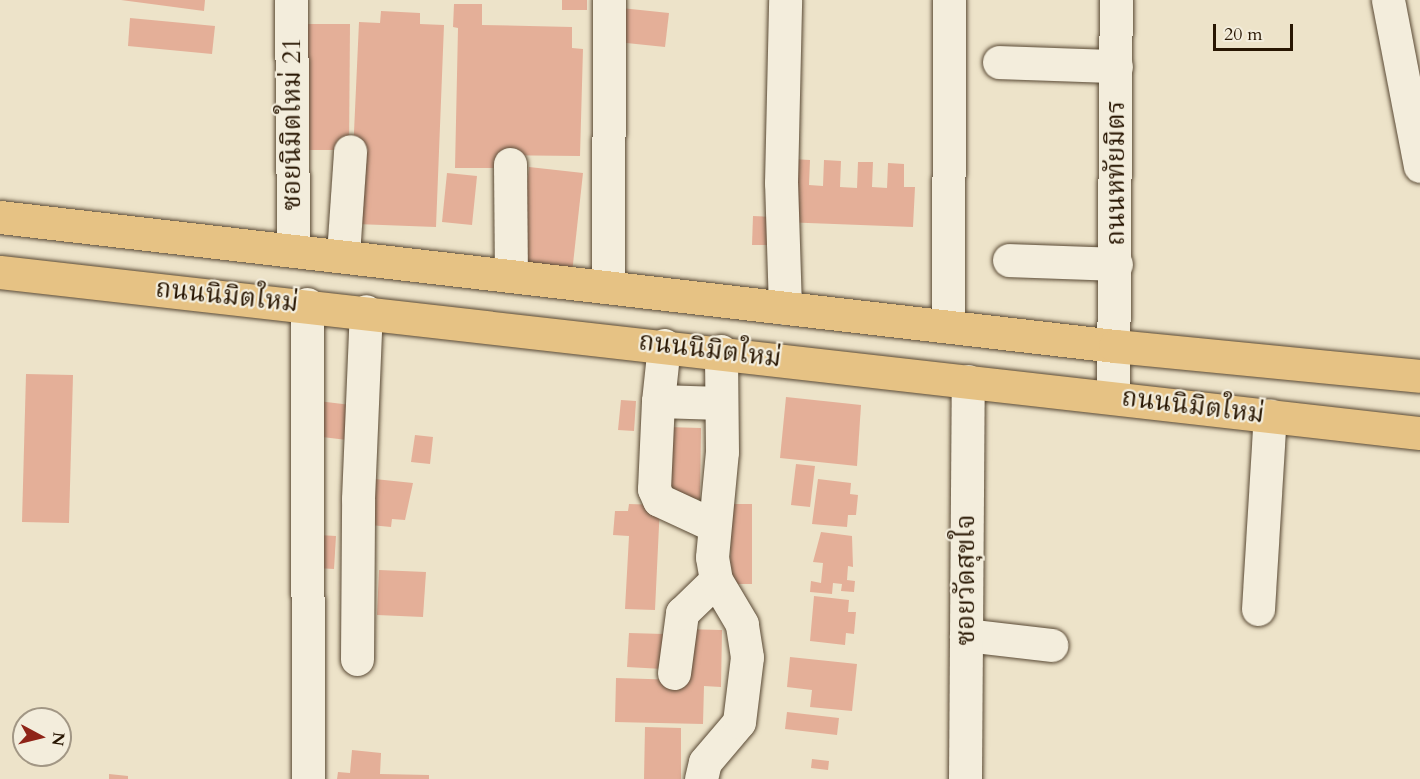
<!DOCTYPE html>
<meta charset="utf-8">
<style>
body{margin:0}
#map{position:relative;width:1420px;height:779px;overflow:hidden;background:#ede3c9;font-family:Cardo,"Noto Serif Thai",serif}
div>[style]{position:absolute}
.building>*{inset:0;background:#e4af98}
.roads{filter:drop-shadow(0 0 2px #594934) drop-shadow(0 0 2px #594934)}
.minor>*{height:33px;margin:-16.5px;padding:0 16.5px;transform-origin:16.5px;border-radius:16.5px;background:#f3eddc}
.major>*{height:33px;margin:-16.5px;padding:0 16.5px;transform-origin:16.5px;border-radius:16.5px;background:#e6c284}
span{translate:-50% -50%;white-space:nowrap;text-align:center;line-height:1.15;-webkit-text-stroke:4.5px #f3eddc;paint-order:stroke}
.street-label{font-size:26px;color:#281602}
.north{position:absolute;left:12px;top:707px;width:60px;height:60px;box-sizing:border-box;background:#f3eddc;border:2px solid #a29785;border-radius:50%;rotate:97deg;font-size:16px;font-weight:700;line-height:24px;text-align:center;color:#281602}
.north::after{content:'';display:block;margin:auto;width:21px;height:27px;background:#8f2418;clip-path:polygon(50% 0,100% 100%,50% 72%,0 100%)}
.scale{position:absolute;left:1213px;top:24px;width:80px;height:27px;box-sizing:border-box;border:3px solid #281602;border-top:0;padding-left:8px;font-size:18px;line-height:21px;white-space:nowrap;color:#281602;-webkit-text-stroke:4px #f3eddc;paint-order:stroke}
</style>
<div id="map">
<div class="building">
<i style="clip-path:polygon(121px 0,205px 0,204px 11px)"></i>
<i style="clip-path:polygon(562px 0,587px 0,587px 10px,562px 10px)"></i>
<i style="clip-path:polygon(454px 4px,482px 4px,482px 25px,572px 27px,572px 48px,583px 49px,580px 156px,496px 155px,496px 168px,455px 168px,458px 28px,453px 27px)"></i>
<i style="clip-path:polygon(621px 8px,669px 13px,665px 47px,617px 42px)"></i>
<i style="clip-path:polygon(381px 11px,420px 13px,420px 24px,444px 25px,436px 227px,356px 224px,353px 154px,359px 22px,380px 23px)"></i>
<i style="clip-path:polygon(130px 18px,215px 26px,212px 54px,128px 46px)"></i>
<i style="clip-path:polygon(305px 24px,350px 24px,349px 150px,304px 150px)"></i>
<i style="clip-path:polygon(793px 159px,810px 160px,809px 185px,823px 186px,824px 160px,841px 161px,840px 187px,857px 188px,858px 162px,873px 162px,872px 187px,887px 188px,888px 163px,904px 164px,904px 187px,915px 187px,913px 227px,782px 222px)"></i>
<i style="clip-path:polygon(529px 167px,583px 173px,572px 273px,518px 268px)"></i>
<i style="clip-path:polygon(447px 173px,477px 176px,472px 225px,442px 222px)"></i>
<i style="clip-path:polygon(753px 216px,772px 217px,772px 245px,752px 245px)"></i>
<i style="clip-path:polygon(26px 374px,73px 375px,69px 523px,22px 522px)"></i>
<i style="clip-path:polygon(786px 397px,861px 405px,857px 466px,780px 458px)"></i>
<i style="clip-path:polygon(621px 400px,636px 401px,634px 431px,618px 430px)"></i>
<i style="clip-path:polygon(318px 401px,351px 405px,347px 440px,314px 436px)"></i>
<i style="clip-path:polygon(666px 427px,701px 428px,700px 499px,664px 498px)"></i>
<i style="clip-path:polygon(415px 435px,433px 437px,430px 464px,411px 462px)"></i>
<i style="clip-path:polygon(796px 464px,815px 466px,810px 507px,791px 505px)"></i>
<i style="clip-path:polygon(365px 478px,413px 483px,405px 520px,392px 519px,391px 527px,360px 524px)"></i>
<i style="clip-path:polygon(818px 479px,851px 483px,850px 494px,858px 495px,856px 515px,848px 515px,847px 527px,812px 524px)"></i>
<i style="clip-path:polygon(629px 504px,660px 505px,655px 610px,625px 609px,629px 536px,613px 535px,615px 511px,628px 511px)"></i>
<i style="clip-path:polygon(731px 504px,752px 504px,752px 584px,730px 584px)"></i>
<i style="clip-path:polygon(821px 532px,852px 536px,853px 567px,848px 566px,847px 580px,855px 581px,854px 592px,841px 591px,842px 584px,833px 583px,832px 594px,810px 592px,811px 581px,821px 583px,823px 563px,813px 562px)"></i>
<i style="clip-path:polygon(318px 535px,336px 536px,334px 569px,316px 568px)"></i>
<i style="clip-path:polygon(379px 570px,426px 572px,423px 617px,377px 615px)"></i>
<i style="clip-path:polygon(814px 596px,849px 600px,848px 612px,856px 612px,854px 634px,846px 633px,845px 645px,810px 641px)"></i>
<i style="clip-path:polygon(681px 629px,722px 630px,721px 687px,704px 686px,703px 724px,615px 722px,616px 678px,680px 680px)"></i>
<i style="clip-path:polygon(629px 633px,664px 634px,663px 669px,627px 667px)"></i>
<i style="clip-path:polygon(790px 657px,857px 664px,852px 711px,810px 707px,812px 690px,787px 687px)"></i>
<i style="clip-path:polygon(787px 712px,839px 718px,837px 735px,785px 729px)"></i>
<i style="clip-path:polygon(645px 727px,681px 728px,681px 779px,644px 779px)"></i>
<i style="clip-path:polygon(352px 750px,381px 753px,380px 774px,429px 775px,429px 779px,337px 779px,338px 772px,350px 773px)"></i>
<i style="clip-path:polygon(812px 759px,829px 761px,828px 770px,811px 768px)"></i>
<i style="clip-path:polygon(109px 774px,128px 776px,128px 779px,109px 779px)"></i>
</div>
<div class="roads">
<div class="minor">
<i style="left:291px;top:0;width:249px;rotate:89.5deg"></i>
<i style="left:1388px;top:0;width:169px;rotate:79.1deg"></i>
<i style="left:999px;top:62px;width:117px;rotate:2deg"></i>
<i style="left:510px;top:164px;width:110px;rotate:89.5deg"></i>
<i style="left:343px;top:255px;width:104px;rotate:-86.1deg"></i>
<i style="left:1009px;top:260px;width:107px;rotate:2.1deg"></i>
<i style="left:608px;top:286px;width:286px;rotate:-89.8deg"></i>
<i style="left:307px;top:304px;width:475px;rotate:89.9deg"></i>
<i style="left:785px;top:308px;width:125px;rotate:-91.8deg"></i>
<i style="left:781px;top:183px;width:183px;rotate:-88.7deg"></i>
<i style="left:948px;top:325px;width:325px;rotate:-89.8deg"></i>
<i style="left:664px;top:345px;width:56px;rotate:96.1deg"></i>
<i style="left:658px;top:401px;width:63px;rotate:1.8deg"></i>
<i style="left:1113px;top:396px;width:396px;rotate:-89.6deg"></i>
<i style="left:658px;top:401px;width:88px;rotate:92.6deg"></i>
<i style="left:654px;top:489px;width:12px;rotate:66deg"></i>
<i style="left:659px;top:500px;width:60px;rotate:24.8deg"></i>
<i style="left:1258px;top:609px;width:194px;rotate:-86.5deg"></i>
<i style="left:966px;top:635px;width:86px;rotate:6.7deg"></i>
<i style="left:357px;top:659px;width:160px;rotate:-89.6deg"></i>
<i style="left:358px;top:499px;width:188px;rotate:-87.6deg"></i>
<i style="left:674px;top:673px;width:61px;rotate:-82.4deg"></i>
<i style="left:682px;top:613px;width:47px;rotate:-44.1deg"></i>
<i style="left:701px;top:779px;width:17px;rotate:-77deg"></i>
<i style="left:705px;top:762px;width:52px;rotate:-49.6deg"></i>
<i style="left:739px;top:722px;width:65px;rotate:-83deg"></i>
<i style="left:747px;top:657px;width:33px;rotate:-99deg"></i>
<i style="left:742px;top:624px;width:51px;rotate:-120.6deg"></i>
<i style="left:716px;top:580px;width:23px;rotate:-100deg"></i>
<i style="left:712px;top:557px;width:105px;rotate:-84.6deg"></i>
<i style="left:722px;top:452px;width:101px;rotate:-90.6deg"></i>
<i style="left:965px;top:779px;width:398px;rotate:-89.6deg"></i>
</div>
<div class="major">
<i style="left:0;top:217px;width:1122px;rotate:6.6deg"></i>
<i style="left:1115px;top:346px;width:306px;rotate:5.6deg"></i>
<i style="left:0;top:272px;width:1429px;rotate:6.47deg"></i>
</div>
</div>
<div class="street-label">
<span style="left:292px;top:124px;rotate:-90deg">ซอยนิมิตใหม่ 21</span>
<span style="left:1116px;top:173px;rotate:-90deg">ถนนหทัยมิตร</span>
<span style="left:227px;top:296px;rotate:6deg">ถนนนิมิตใหม่</span>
<span style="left:710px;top:350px;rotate:7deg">ถนนนิมิตใหม่</span>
<span style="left:1193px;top:406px;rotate:7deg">ถนนนิมิตใหม่</span>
<span style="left:966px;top:580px;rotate:-90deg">ซอยวัดสุขใจ</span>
</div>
<div class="north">N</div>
<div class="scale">20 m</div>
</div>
